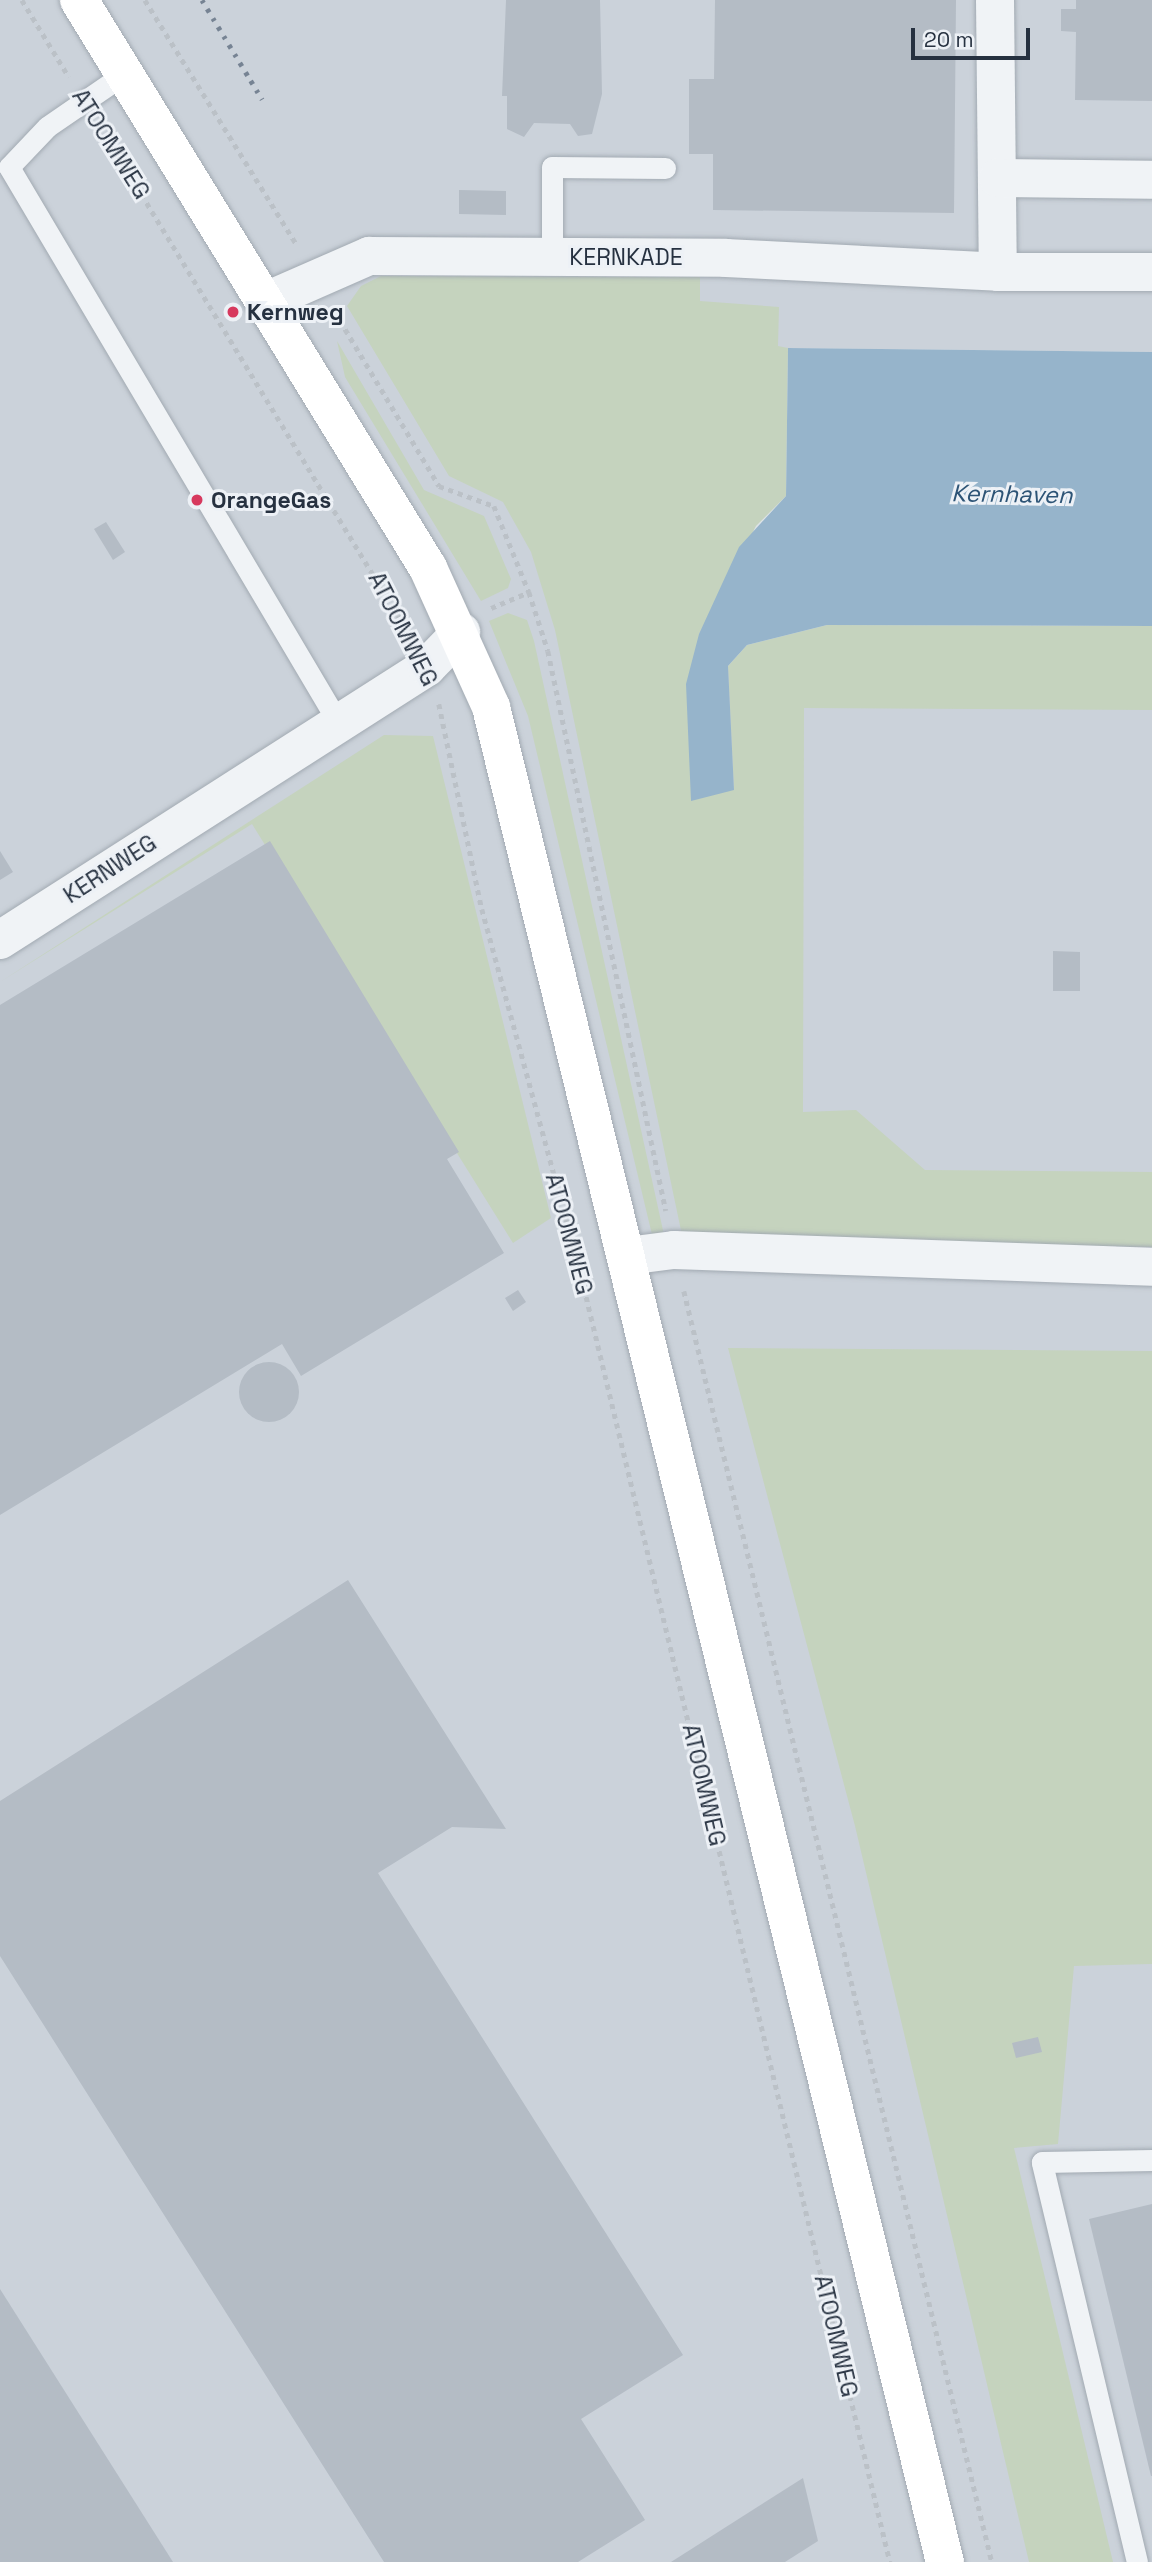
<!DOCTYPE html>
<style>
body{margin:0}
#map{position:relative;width:1152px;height:2562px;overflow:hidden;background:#dde3e8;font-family:"Space Grotesk",sans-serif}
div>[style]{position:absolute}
.built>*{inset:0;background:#cbd2da}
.green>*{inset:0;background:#c5d3be}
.water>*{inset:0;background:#96b4cb}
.building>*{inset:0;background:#b4bcc5}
.round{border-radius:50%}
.path>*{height:4.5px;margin-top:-2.25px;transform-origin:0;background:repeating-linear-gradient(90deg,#bbc1c7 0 5px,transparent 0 10px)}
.roads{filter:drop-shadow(0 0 2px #a2aab2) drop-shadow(0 0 2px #a2aab2)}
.lane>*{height:21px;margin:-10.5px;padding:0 10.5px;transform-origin:10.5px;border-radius:10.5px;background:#f0f3f6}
.street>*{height:38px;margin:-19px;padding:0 19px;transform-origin:19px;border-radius:19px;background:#f0f3f6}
.secondary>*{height:38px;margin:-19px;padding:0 19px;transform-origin:19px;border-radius:19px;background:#fff}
.rail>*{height:5px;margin-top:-2.5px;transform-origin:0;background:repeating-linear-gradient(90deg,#768393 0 3.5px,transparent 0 10.5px)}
.dots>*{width:19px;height:19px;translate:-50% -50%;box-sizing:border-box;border:4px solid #edf1f6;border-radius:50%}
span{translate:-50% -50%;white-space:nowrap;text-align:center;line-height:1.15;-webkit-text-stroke:6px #edf1f6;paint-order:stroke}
.street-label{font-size:23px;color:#263140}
.poi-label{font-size:23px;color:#263140;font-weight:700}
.left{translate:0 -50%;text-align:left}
.water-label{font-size:24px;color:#2d5476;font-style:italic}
.scale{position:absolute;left:911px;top:28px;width:119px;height:32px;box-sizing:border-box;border:4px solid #263140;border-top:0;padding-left:9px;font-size:21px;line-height:24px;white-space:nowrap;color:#263140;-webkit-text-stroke:5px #edf1f6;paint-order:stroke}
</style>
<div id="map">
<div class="built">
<i style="clip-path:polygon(0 0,1152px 0,1152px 352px,788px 348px,728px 666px,1152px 626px,1152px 2562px,0 2562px)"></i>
</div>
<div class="green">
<i style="clip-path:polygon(381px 276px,700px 277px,700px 301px,779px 307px,778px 346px,788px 348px,786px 496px,756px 526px,699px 634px,734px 790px,728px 666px,747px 645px,827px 625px,1152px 626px,1152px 710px,804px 708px,803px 1112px,856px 1110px,925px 1170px,1152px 1172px,1152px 1247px,683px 1240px,555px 630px,531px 552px,503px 502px,449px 476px,347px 306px,361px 286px)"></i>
<i style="clip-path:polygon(337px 341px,424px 490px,484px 516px,511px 579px,508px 588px,481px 601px,345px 377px)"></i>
<i style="clip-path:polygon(508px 613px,527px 620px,534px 641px,666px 1244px,654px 1243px,528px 716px,489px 621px)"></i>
<i style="clip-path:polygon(384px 735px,433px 736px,551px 1218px,513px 1243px,252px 824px,0 982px)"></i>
<i style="clip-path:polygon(728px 1348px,1152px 1351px,1152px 1964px,1074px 1966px,1058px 2144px,1014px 2148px,1113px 2562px,1029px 2562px,855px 1826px)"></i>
</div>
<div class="water">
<i style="clip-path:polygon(788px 348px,1152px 352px,1152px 626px,827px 625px,747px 645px,728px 666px,734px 790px,691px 801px,686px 684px,699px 634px,739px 547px,786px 496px)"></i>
</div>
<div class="building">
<i style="clip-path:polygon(506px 0,600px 0,602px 94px,592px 134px,578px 136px,570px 124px,534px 123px,524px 137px,507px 129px,507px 96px,502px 96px)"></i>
<i style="clip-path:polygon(715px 0,956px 0,954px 213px,713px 210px,713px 154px,689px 154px,689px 79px,714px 79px)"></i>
<i style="clip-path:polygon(1076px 0,1152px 0,1152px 101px,1075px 100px,1076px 32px,1061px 31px,1061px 9px,1076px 9px)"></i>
<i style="clip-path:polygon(459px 190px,506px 191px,506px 215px,459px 214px)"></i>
<i style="clip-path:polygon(106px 522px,125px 552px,113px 560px,94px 529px)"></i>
<i style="clip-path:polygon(270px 841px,459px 1152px,447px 1159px,504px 1253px,301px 1376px,282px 1344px,0 1515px,0 1005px)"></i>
<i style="clip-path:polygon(0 851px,13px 872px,0 880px)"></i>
<i style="clip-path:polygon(1053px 951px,1080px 952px,1080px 991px,1053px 991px)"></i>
<i style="clip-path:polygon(518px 1290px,526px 1302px,513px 1311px,505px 1298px)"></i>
<i class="round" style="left:239px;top:1362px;width:60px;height:60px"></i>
<i style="clip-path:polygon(348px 1580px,506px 1829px,452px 1827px,378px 1873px,683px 2355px,581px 2419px,645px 2520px,578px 2562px,384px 2562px,0 1956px,0 1801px)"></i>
<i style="clip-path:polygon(1038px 2037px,1042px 2052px,1016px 2058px,1012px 2043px)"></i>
<i style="clip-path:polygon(1152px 2204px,1152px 2476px,1151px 2476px,1089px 2219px)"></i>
<i style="clip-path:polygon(0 2289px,173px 2562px,0 2562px)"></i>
<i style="clip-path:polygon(803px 2478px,818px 2541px,785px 2562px,671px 2562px)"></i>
</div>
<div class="path">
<i style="left:22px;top:0;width:90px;rotate:58.6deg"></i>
<i style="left:145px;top:0;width:287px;rotate:58.2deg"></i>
<i style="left:100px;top:126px;width:592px;rotate:58.67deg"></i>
<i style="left:335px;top:312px;width:203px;rotate:59.1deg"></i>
<i style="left:439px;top:486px;width:59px;rotate:20deg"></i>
<i style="left:494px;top:506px;width:93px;rotate:67.9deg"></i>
<i style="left:529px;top:592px;width:62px;rotate:72.1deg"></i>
<i style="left:548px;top:651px;width:572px;rotate:78.1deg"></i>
<i style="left:491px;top:608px;width:41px;rotate:-22.8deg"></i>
<i style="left:439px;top:704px;width:209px;rotate:78.2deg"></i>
<i style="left:482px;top:909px;width:362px;rotate:74.8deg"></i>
<i style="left:577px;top:1258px;width:1341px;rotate:76.5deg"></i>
<i style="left:684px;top:1291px;width:1308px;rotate:76.38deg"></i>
</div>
<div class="roads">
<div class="lane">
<i style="left:124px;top:74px;width:93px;rotate:145.5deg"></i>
<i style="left:47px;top:127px;width:55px;rotate:133.5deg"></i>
<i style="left:9px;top:167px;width:645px;rotate:59.34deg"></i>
<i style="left:552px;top:257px;width:90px;rotate:-90deg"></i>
<i style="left:552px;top:167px;width:113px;rotate:0.5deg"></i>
<i style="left:1137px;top:2562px;width:411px;rotate:-103.4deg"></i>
<i style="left:1042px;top:2162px;width:110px;rotate:-1deg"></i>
</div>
<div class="street">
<i style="left:995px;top:0;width:272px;rotate:89.4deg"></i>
<i style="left:998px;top:178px;width:154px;rotate:0.7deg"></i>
<i style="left:264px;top:302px;width:115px;rotate:-23.7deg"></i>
<i style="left:369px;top:256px;width:357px;rotate:0.3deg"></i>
<i style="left:726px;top:258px;width:272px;rotate:2.9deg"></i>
<i style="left:998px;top:272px;width:154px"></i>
<i style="left:0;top:940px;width:507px;rotate:-32.59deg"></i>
<i style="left:427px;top:667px;width:49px;rotate:-45.8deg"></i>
<i style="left:627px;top:1256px;width:47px;rotate:-7.3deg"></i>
<i style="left:674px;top:1250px;width:478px;rotate:2deg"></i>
</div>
<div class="secondary">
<i style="left:79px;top:0;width:667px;rotate:58.43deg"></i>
<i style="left:428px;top:568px;width:153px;rotate:65.6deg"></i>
<i style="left:491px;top:707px;width:1910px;rotate:76.25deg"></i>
</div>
</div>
<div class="rail">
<i style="left:202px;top:0;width:116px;rotate:58.8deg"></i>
</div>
<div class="dots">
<i style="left:233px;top:312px;background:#d7395e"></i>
<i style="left:197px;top:500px;background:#d7395e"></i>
</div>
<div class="street-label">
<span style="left:111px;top:144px;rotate:58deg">ATOOMWEG</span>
<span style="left:626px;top:257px">KERNKADE</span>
<span style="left:403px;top:629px;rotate:63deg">ATOOMWEG</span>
<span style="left:110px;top:869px;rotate:-33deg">KERNWEG</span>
<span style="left:569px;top:1234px;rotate:75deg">ATOOMWEG</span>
<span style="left:704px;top:1785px;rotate:77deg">ATOOMWEG</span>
<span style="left:836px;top:2336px;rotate:77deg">ATOOMWEG</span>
</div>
<div class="poi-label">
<span class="left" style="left:247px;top:312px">Kernweg</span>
<span class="left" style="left:211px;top:500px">OrangeGas</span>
</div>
<div class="water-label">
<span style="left:1012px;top:494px;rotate:1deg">Kernhaven</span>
</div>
<div class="scale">20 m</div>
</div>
